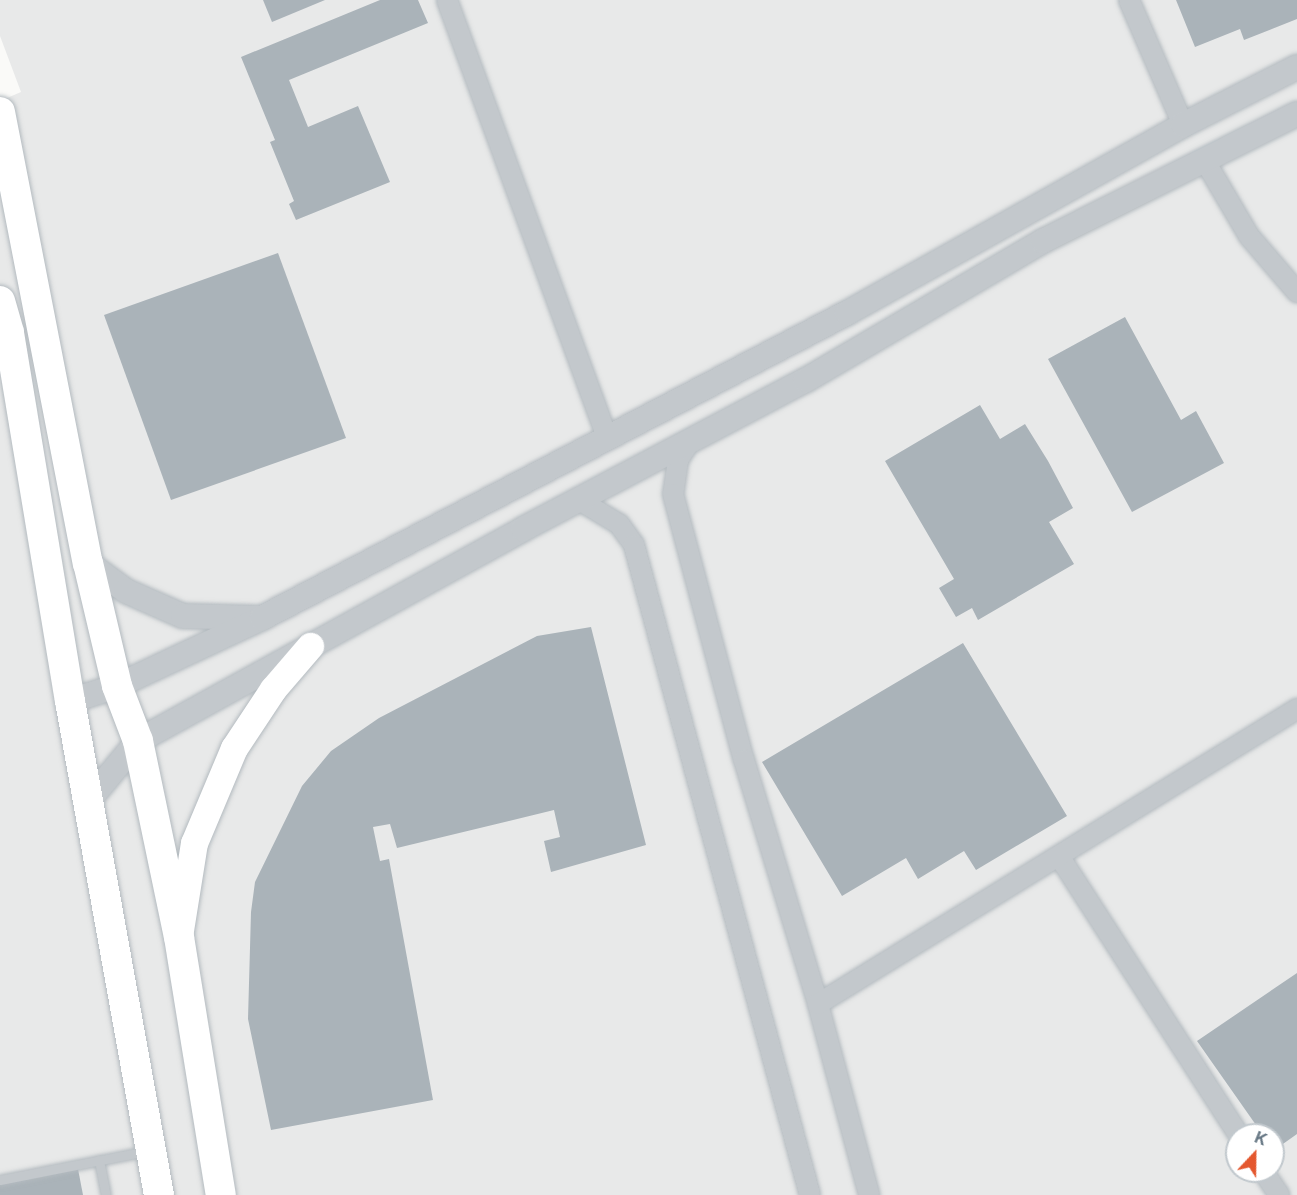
<!DOCTYPE html>
<style>
body{margin:0}
#map{position:relative;width:1297px;height:1195px;overflow:hidden;background:#fafaf8;font-family:Inter,sans-serif}
div>[style]{position:absolute}
.built>*{inset:0;background:#e8e9e9}
.building>*{inset:0;background:#aab3b9}
.roads{filter:drop-shadow(0 0 2px #b3babf) drop-shadow(0 0 2px #b3babf)}
.service>*{height:9px;margin:-4.5px;padding:0 4.5px;transform-origin:4.5px;border-radius:4.5px;background:#c3c8cc}
.minor>*{height:20px;margin:-10px;padding:0 10px;transform-origin:10px;border-radius:10px;background:#c3c8cc}
.tertiary>*{height:24px;margin:-12px;padding:0 12px;transform-origin:12px;border-radius:12px;background:#c3c8cc}
.secondary>*{height:27px;margin:-13.5px;padding:0 13.5px;transform-origin:13.5px;border-radius:13.5px;background:#fff}
.primary>*{height:30px;margin:-15px;padding:0 15px;transform-origin:15px;border-radius:15px;background:#fff}
span{translate:-50% -50%;white-space:nowrap;text-align:center;line-height:1.15;-webkit-text-stroke:6px #fff;paint-order:stroke}
.north{position:absolute;left:1225px;top:1123px;width:60px;height:60px;box-sizing:border-box;background:#fff;border:2px solid #c1c8cd;border-radius:50%;rotate:22deg;font-size:16px;font-weight:700;line-height:24px;text-align:center;color:#657683}
.north::after{content:'';display:block;margin:auto;width:21px;height:27px;background:#e4572e;clip-path:polygon(50% 0,100% 100%,50% 72%,0 100%)}
</style>
<div id="map">
<div class="built">
<i style="clip-path:polygon(evenodd,0 0,1297px 0,1297px 1195px,0 1195px,0 101px,21px 92px,0 36px,0 0,1237px 1135px,1273px 1135px,1273px 1171px,1237px 1171px,1237px 1135px)"></i>
</div>
<div class="building">
<i style="clip-path:polygon(263px 0,325px 0,272px 22px)"></i>
<i style="clip-path:polygon(380px 0,418px 0,428px 23px,289px 80px,308px 127px,358px 106px,390px 182px,296px 220px,289px 204px,294px 201px,270px 142px,275px 140px,241px 57px)"></i>
<i style="clip-path:polygon(1176px 0,1297px 0,1297px 19px,1244px 40px,1240px 29px,1195px 47px)"></i>
<i style="clip-path:polygon(278px 253px,346px 438px,171px 500px,104px 315px)"></i>
<i style="clip-path:polygon(1125px 317px,1181px 420px,1196px 411px,1224px 463px,1132px 512px,1048px 359px)"></i>
<i style="clip-path:polygon(980px 405px,1000px 439px,1025px 424px,1048px 461px,1073px 508px,1049px 522px,1074px 564px,978px 620px,972px 608px,956px 617px,939px 588px,954px 579px,885px 461px)"></i>
<i style="clip-path:polygon(591px 627px,646px 845px,551px 872px,544px 841px,560px 837px,554px 810px,397px 848px,390px 824px,373px 827px,380px 861px,389px 859px,433px 1100px,271px 1130px,248px 1019px,251px 912px,255px 882px,302px 786px,331px 751px,379px 718px,537px 636px)"></i>
<i style="clip-path:polygon(963px 643px,1067px 816px,976px 870px,964px 851px,918px 879px,906px 858px,842px 896px,762px 762px)"></i>
<i style="clip-path:polygon(1297px 973px,1297px 1134px,1273px 1151px,1273px 1135px,1263px 1135px,1197px 1041px)"></i>
<i style="clip-path:polygon(78px 1169px,83px 1195px,0 1195px,0 1182px)"></i>
</div>
<div class="roads">
<div class="service">
<i style="left:99px;top:1160px;width:36px;rotate:79deg"></i>
<i style="left:0;top:1180px;width:149px;rotate:-11.2deg"></i>
</div>
<div class="minor">
<i style="left:447px;top:0;width:465px;rotate:69.9deg"></i>
<i style="left:1129px;top:0;width:136px;rotate:66.6deg"></i>
<i style="left:1205px;top:161px;width:87px;rotate:59.6deg"></i>
<i style="left:1249px;top:236px;width:74px;rotate:49.4deg"></i>
<i style="left:689px;top:443px;width:20px;rotate:123deg"></i>
<i style="left:678px;top:460px;width:34px;rotate:98deg"></i>
<i style="left:673px;top:494px;width:275px;rotate:75.1deg"></i>
<i style="left:744px;top:760px;width:255px;rotate:73.1deg"></i>
<i style="left:818px;top:1004px;width:198px;rotate:75deg"></i>
<i style="left:579px;top:500px;width:47px;rotate:31deg"></i>
<i style="left:619px;top:524px;width:26px;rotate:54deg"></i>
<i style="left:634px;top:545px;width:673px;rotate:74.85deg"></i>
<i style="left:1059px;top:856px;width:332px;rotate:57.2deg"></i>
<i style="left:818px;top:1004px;width:563px;rotate:-31.63deg"></i>
<i style="left:1263px;top:1171px;width:29px;rotate:56deg"></i>
</div>
<div class="tertiary">
<i style="left:88px;top:563px;width:47px;rotate:36.4deg"></i>
<i style="left:126px;top:591px;width:62px;rotate:23.7deg"></i>
<i style="left:183px;top:616px;width:74px;rotate:1.5deg"></i>
<i style="left:70px;top:701px;width:49px;rotate:-17.7deg"></i>
<i style="left:117px;top:686px;width:160px;rotate:-25.1deg"></i>
<i style="left:262px;top:618px;width:660px;rotate:-27.54deg"></i>
<i style="left:847px;top:313px;width:385px;rotate:-29.2deg"></i>
<i style="left:1183px;top:125px;width:128px;rotate:-27deg"></i>
<i style="left:89px;top:800px;width:77px;rotate:-50.3deg"></i>
<i style="left:138px;top:741px;width:440px;rotate:-28.8deg"></i>
<i style="left:523px;top:529px;width:320px;rotate:-27.8deg"></i>
<i style="left:806px;top:380px;width:275px;rotate:-30.4deg"></i>
<i style="left:1043px;top:241px;width:284px;rotate:-26.6deg"></i>
</div>
<div class="secondary">
<i style="left:180px;top:930px;width:88px;rotate:-80.9deg"></i>
<i style="left:194px;top:843px;width:103px;rotate:-67.2deg"></i>
<i style="left:234px;top:748px;width:71px;rotate:-56.5deg"></i>
<i style="left:273px;top:689px;width:57px;rotate:-49.3deg"></i>
</div>
<div class="primary">
<i style="left:0;top:112px;width:460px;rotate:79deg"></i>
<i style="left:88px;top:563px;width:126px;rotate:76.7deg"></i>
<i style="left:117px;top:686px;width:59px;rotate:69.1deg"></i>
<i style="left:138px;top:741px;width:200px;rotate:78.2deg"></i>
<i style="left:179px;top:937px;width:261px;rotate:80.8deg"></i>
<i style="left:0;top:301px;width:33px;rotate:74deg"></i>
<i style="left:9px;top:333px;width:373px;rotate:80.6deg"></i>
<i style="left:70px;top:701px;width:502px;rotate:79.79deg"></i>
</div>
</div>
<div class="north">K</div>
</div>
